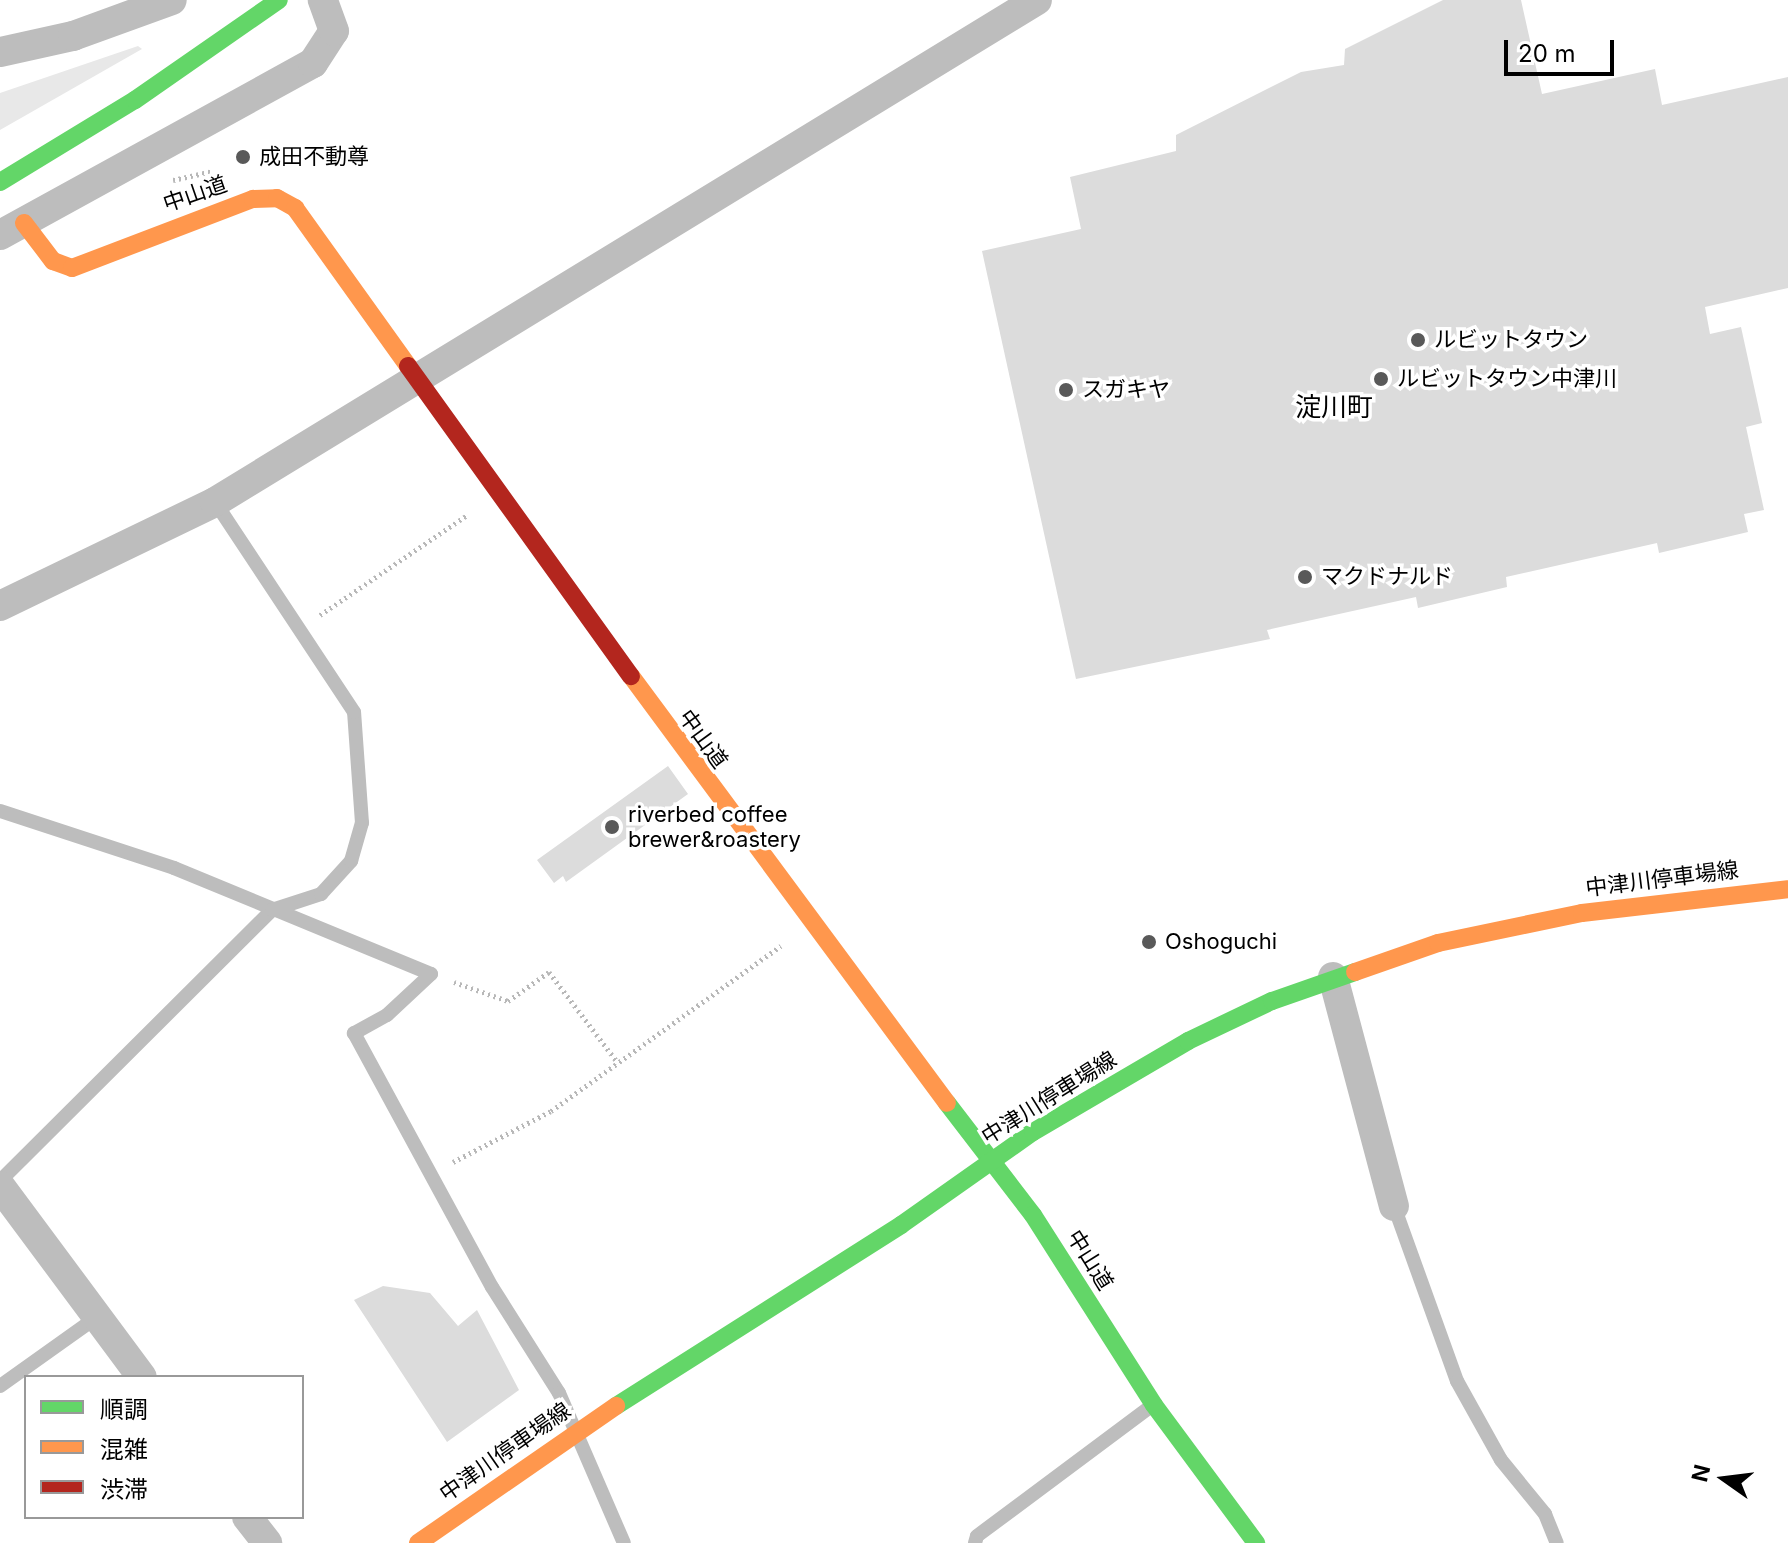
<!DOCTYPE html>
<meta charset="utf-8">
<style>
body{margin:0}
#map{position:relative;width:1788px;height:1543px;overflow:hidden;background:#fff;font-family:Inter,"Noto Sans JP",sans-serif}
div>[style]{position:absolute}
.green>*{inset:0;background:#e8e8e8}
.building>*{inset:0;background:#dcdcdc}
.path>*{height:5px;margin-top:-2.5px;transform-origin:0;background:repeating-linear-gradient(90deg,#b8b8b8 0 2px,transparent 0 6px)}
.lane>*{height:14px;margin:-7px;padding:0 7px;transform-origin:7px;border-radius:7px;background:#bdbdbd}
.street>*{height:30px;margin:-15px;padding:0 15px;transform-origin:15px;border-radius:15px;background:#bdbdbd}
.fast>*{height:18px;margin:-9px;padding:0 9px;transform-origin:9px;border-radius:9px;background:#63d668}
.slow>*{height:18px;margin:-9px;padding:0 9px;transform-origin:9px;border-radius:9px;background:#ff974d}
.jam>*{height:18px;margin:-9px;padding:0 9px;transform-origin:9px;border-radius:9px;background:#b3261e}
.dots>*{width:22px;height:22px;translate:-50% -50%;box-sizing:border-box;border:4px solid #fff;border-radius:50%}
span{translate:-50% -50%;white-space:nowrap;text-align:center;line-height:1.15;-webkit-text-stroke:7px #fff;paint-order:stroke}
.poi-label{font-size:22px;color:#000}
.left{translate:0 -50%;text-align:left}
.street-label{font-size:22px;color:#000}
.quarter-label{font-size:26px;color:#000}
.legend{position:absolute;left:24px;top:1375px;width:280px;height:144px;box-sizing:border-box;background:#fff;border:2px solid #999;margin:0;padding:10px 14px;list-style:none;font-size:24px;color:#000}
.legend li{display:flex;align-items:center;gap:16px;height:40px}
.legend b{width:40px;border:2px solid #999}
.north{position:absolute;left:1684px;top:1439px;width:80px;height:80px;-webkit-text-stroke:6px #fff;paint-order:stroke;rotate:284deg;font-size:22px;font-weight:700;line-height:32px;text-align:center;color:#000}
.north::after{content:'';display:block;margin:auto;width:28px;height:36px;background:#000;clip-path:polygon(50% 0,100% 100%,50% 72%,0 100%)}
.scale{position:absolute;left:1504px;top:40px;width:110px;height:36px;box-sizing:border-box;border:4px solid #000;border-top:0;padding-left:10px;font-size:24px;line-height:28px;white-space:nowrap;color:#000;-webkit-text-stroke:6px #fff;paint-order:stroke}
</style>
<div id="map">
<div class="green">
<i style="clip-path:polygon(138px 46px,142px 49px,0 130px,0 93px)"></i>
</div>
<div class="building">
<i style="clip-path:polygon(1443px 0,1521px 0,1542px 94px,1655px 69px,1662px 105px,1788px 77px,1788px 288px,1705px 307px,1710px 334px,1741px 327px,1762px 423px,1746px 427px,1764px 510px,1744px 514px,1748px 532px,1659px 553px,1657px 543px,1506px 577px,1507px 587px,1418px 608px,1416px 597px,1267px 630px,1270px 639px,1076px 679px,982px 251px,1081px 229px,1070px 177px,1176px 151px,1176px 135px,1301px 72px,1344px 65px,1345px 49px)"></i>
<i style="clip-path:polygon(668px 766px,688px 794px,566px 882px,563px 876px,554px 883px,537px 860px)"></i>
<i style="clip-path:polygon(383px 1286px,430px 1293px,458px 1326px,477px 1310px,519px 1390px,447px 1442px,354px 1300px)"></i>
</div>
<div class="path">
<i style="left:173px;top:180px;width:41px;rotate:-12.7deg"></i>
<i style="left:320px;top:615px;width:178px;rotate:-34.2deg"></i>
<i style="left:454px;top:982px;width:57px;rotate:19.4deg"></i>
<i style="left:508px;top:1001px;width:50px;rotate:-35.3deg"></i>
<i style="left:549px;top:972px;width:114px;rotate:52.8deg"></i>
<i style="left:453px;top:1162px;width:110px;rotate:-27.5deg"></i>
<i style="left:551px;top:1111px;width:283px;rotate:-35.7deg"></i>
</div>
<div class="lane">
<i style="left:0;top:811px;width:183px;rotate:18.1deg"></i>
<i style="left:174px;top:868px;width:278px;rotate:22.4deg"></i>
<i style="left:431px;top:974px;width:60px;rotate:137deg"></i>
<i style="left:387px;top:1015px;width:38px;rotate:151deg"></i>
<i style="left:354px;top:1033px;width:289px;rotate:61.5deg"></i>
<i style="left:492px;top:1287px;width:125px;rotate:57.7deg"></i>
<i style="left:559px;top:1393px;width:163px;rotate:66.6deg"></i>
<i style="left:0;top:1181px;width:384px;rotate:-44.9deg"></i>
<i style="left:272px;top:910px;width:52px;rotate:-18.1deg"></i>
<i style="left:321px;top:894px;width:45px;rotate:-47.7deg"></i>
<i style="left:351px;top:861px;width:40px;rotate:-74deg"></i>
<i style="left:362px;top:823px;width:111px;rotate:-94.1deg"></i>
<i style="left:354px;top:712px;width:252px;rotate:-123.5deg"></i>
<i style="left:1394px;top:1206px;width:186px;rotate:70.2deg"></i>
<i style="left:1457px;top:1381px;width:90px;rotate:60.9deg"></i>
<i style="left:1501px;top:1460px;width:70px;rotate:50.8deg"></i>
<i style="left:1545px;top:1514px;width:31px;rotate:68deg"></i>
<i style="left:0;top:1386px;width:119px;rotate:-35.4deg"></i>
<i style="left:975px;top:1543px;width:7px;rotate:-74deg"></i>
<i style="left:977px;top:1536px;width:216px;rotate:-36.7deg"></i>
</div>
<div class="street">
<i style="left:0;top:52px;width:75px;rotate:-12.4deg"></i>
<i style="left:73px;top:36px;width:105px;rotate:-20deg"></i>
<i style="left:0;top:235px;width:357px;rotate:-28.8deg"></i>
<i style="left:313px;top:63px;width:38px;rotate:-57deg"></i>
<i style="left:334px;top:31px;width:33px;rotate:-110deg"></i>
<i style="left:0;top:606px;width:239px;rotate:-25.8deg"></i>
<i style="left:215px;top:502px;width:963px;rotate:-31.41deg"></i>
<i style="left:1333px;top:977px;width:237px;rotate:75.1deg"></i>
<i style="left:0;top:1186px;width:238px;rotate:53.4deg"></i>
<i style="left:247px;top:1517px;width:33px;rotate:52deg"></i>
</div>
<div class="fast">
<i style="left:0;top:182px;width:158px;rotate:-31.3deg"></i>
<i style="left:135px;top:100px;width:175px;rotate:-34.8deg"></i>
<i style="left:947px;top:1103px;width:141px;rotate:52.5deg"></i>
<i style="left:1033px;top:1215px;width:225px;rotate:57.5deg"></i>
<i style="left:1154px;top:1405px;width:172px;rotate:53.5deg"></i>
<i style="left:616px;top:1406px;width:338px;rotate:-32.4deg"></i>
<i style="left:901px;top:1225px;width:161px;rotate:-35.2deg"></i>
<i style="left:1033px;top:1132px;width:180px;rotate:-30.4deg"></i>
<i style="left:1188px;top:1041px;width:93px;rotate:-25.5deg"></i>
<i style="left:1272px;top:1001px;width:88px;rotate:-19.3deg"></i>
</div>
<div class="slow">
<i style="left:24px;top:223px;width:48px;rotate:52.7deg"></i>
<i style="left:53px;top:261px;width:20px;rotate:20deg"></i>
<i style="left:72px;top:268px;width:194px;rotate:-20.9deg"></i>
<i style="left:253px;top:199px;width:24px;rotate:-2deg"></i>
<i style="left:277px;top:198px;width:21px;rotate:29deg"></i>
<i style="left:295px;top:208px;width:194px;rotate:54.4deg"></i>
<i style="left:631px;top:676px;width:531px;rotate:53.5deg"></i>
<i style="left:1355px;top:972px;width:88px;rotate:-19.3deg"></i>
<i style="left:1438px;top:943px;width:147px;rotate:-11.8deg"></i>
<i style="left:1582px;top:913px;width:207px;rotate:-6.6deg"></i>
<i style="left:418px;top:1543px;width:241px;rotate:-34.7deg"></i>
</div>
<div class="jam">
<i style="left:408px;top:366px;width:382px;rotate:54.3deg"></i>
</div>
<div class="dots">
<i style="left:243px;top:157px;background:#595959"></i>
<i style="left:1418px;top:340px;background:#595959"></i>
<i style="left:1381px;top:379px;background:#595959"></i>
<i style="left:1066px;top:390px;background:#595959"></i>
<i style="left:1305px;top:577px;background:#595959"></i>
<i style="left:612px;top:827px;background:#595959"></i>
<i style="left:1149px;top:942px;background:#595959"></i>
</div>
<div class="poi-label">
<span class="left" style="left:259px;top:157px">成田不動尊</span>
<span class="left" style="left:1434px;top:340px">ルビットタウン</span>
<span class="left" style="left:1397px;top:379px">ルビットタウン中津川</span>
<span class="left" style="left:1082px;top:390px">スガキヤ</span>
<span class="left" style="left:1321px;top:577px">マクドナルド</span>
<span class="left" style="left:628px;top:827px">riverbed coffee<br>brewer&amp;roastery</span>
<span class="left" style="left:1165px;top:942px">Oshoguchi</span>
</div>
<div class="street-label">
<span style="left:195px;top:194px;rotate:-19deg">中山道</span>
<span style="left:703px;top:739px;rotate:54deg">中山道</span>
<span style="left:1662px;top:879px;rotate:-7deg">中津川停車場線</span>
<span style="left:1049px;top:1098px;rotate:-32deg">中津川停車場線</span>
<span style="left:1090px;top:1260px;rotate:58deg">中山道</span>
<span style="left:505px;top:1452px;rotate:-35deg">中津川停車場線</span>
</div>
<div class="quarter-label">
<span style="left:1334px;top:407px">淀川町</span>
</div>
<ul class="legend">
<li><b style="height:10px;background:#63d668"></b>順調</li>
<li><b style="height:10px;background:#ff974d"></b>混雑</li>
<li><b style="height:10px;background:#b3261e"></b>渋滞</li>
</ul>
<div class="north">N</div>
<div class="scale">20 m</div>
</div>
